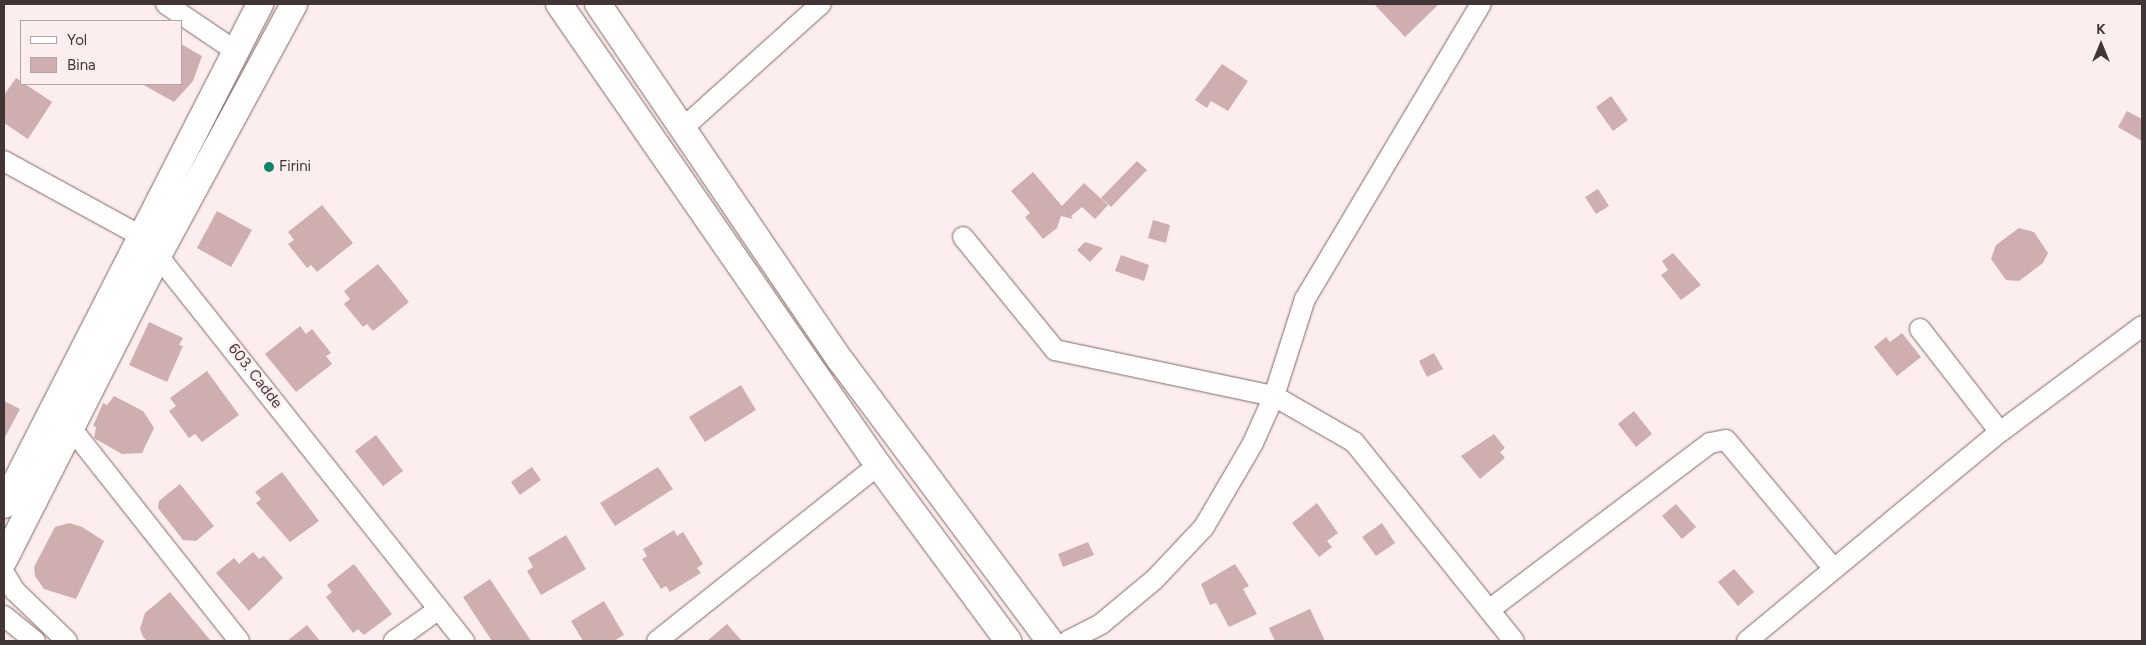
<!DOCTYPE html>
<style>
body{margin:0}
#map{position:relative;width:2146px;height:645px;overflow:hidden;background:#fceeee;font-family:Figtree,sans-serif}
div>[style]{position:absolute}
.building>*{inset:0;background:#ceaeae}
.roads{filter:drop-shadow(0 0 1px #836666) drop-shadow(0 0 1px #836666)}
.minor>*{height:20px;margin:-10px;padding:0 10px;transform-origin:10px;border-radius:10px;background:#fff}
.major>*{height:26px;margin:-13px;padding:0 13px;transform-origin:13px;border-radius:13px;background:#fff}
.dots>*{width:14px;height:14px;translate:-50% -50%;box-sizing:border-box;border:2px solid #fceeee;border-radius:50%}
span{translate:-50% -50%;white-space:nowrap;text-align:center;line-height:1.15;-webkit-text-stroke:4.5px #fceeee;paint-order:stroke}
.poi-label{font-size:15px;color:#423535}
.left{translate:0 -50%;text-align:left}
.street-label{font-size:15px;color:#423535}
.frame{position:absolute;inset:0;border:5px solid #423535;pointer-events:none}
.legend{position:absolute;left:20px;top:20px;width:162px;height:65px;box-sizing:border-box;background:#fceeee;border:1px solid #b2a4a4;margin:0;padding:6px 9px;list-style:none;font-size:15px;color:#423535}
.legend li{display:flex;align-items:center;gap:10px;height:25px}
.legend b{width:25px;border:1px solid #b2a4a4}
.north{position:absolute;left:2076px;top:20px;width:50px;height:50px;-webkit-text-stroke:4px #fceeee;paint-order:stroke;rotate:0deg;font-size:14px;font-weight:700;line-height:20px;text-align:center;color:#423535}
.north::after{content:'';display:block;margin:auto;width:18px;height:22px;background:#423535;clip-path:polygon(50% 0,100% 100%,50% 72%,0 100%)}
</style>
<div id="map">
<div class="building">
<i style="clip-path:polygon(1374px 4px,1439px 4px,1405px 37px)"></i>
<i style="clip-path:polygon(181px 44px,202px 56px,193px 81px,174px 102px,142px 84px,181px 84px)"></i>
<i style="clip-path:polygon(1222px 64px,1248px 81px,1228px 111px,1211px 101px,1207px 108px,1195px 100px)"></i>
<i style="clip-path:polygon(16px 78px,52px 102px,28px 139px,4px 123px,4px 95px)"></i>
<i style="clip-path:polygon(1611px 96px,1628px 120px,1613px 131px,1596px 107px)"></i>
<i style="clip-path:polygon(2127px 111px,2142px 119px,2142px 141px,2118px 127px)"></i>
<i style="clip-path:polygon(1137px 161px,1147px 170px,1111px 207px,1101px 198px)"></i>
<i style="clip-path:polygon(1033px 172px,1062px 206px,1084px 183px,1108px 205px,1095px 219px,1082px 207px,1071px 216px,1073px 219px,1061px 216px,1057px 228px,1043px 239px,1025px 217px,1030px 213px,1011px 191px)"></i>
<i style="clip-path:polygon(1598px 189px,1609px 206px,1596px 214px,1585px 197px)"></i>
<i style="clip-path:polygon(322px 205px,353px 243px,317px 272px,311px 265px,307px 268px,288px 244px,294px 240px,288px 232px)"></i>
<i style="clip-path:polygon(217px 211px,252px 230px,231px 267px,197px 248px)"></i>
<i style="clip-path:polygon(1153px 220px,1170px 225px,1166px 243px,1148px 238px)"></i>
<i style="clip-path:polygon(2019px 228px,2034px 232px,2048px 253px,2043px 263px,2019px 281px,2006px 280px,1991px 259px,1996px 245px)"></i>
<i style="clip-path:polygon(1085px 242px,1103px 248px,1090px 262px,1077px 250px)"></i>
<i style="clip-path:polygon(1673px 253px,1701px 285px,1681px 300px,1661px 275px,1668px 270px,1662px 261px)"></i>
<i style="clip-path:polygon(1121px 255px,1149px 265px,1144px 281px,1115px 271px)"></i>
<i style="clip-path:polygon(378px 264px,409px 302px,373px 331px,367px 324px,363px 327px,344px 304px,350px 299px,344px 291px)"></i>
<i style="clip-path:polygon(149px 322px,183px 338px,179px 345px,183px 346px,167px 382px,129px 365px)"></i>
<i style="clip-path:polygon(300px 326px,306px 334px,312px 329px,331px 353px,326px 356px,332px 364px,296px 392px,265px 354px)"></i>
<i style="clip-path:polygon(1902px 333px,1921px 357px,1897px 376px,1874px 347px,1886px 337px,1890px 342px)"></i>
<i style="clip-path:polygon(1434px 353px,1443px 369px,1427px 377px,1419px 361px)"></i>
<i style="clip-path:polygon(207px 371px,239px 415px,202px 442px,195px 434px,189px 438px,169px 411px,176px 406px,170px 398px)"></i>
<i style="clip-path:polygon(741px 385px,756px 410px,705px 442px,689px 417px)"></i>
<i style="clip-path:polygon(114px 396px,143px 411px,154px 428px,142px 453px,122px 454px,94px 438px,96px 427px,93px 426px,103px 403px,107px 405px)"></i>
<i style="clip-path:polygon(4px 401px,20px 409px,4px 439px)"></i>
<i style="clip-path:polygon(1634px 411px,1652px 434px,1636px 447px,1618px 424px)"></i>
<i style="clip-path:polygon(1494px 434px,1505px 448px,1500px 452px,1505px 458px,1480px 479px,1461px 456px)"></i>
<i style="clip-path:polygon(376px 435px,403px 471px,383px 486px,355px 451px)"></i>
<i style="clip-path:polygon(532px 467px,541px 480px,520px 495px,511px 482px)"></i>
<i style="clip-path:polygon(658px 467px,673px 489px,615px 526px,600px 503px)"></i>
<i style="clip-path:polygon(282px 472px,319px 521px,290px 542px,256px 503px,261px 499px,255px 492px)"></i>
<i style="clip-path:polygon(180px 484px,214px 526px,196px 541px,183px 540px,158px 508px,159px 501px)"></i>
<i style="clip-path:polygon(1317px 503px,1338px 533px,1327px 541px,1332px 547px,1319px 557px,1292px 523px)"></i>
<i style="clip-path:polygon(1676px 504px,1696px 527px,1682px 539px,1662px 516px)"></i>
<i style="clip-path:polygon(69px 523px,82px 527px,104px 541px,76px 599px,44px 589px,35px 576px,34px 567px,55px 527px)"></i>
<i style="clip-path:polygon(1382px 523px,1395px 543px,1376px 556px,1362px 537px)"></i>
<i style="clip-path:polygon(674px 530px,677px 536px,683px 532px,703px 564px,697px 568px,701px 573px,670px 592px,666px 586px,661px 589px,642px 559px,647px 556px,643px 549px)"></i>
<i style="clip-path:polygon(566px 535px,586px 569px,541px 595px,527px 571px,533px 567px,528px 558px)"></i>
<i style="clip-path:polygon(1088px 542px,1094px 555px,1063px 567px,1058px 554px)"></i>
<i style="clip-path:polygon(253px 552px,259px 559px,264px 556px,283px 578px,249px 611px,216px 573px,234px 558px,239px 564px)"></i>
<i style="clip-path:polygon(354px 564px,392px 614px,364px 635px,358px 629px,353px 633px,326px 597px,332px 592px,327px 585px)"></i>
<i style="clip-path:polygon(1235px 564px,1249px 586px,1243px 589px,1257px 614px,1229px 627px,1216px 603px,1210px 605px,1201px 584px)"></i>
<i style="clip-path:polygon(1734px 569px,1754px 592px,1738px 606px,1718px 582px)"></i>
<i style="clip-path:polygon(490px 579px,531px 641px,492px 641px,463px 597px)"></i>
<i style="clip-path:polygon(170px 592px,211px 641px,147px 641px,143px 637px,140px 629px,145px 613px)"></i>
<i style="clip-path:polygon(604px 601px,624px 635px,614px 641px,583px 641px,571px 621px)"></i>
<i style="clip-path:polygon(1310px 609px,1325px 641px,1275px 641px,1269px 628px)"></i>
<i style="clip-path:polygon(727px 624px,742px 641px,707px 641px)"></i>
<i style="clip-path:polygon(307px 625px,320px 641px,287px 641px)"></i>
</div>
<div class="roads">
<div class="minor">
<i style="left:166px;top:4px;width:82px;rotate:34.1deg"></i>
<i style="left:682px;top:129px;width:187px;rotate:-42deg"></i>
<i style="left:4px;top:161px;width:158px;rotate:28.7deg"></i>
<i style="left:143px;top:237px;width:516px;rotate:51.53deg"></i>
<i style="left:963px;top:237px;width:146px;rotate:50.8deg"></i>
<i style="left:1055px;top:350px;width:224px;rotate:11.9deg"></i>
<i style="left:1274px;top:396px;width:92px;rotate:29.9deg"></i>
<i style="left:1354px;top:442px;width:255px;rotate:51.2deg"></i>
<i style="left:1920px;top:329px;width:130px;rotate:52.2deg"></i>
<i style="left:2000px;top:432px;width:177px;rotate:-36.7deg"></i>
<i style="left:71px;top:428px;width:271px;rotate:51.7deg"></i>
<i style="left:4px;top:573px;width:21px;rotate:59deg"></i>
<i style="left:15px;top:591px;width:72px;rotate:43.9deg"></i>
<i style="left:1489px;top:610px;width:277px;rotate:-37.1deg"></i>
<i style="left:1710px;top:443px;width:16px;rotate:-11deg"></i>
<i style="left:1726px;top:440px;width:168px;rotate:50.1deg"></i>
<i style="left:4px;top:616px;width:40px;rotate:39deg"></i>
<i style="left:394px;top:641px;width:55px;rotate:-35.4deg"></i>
<i style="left:657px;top:641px;width:283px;rotate:-38.5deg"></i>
<i style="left:1068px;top:641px;width:37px;rotate:-27deg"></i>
<i style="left:1101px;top:624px;width:70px;rotate:-39.8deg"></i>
<i style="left:1155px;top:579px;width:71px;rotate:-46.7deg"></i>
<i style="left:1204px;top:527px;width:97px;rotate:-59.7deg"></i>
<i style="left:1253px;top:443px;width:51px;rotate:-65.9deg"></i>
<i style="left:1274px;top:396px;width:102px;rotate:-72.3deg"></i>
<i style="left:1305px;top:299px;width:344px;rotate:-59.2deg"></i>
<i style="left:1747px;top:641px;width:328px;rotate:-39.6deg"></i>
</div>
<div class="major">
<i style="left:559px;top:4px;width:561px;rotate:55.32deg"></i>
<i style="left:878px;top:465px;width:219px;rotate:53.5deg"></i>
<i style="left:598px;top:4px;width:432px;rotate:55.8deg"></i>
<i style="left:841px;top:361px;width:349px;rotate:53.3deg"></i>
<i style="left:4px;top:505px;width:563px;rotate:-62.93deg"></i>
<i style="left:4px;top:560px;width:343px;rotate:-63.1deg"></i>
<i style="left:159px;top:254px;width:284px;rotate:-61.6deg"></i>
</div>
</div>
<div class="dots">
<i style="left:269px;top:167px;background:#0c8769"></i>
</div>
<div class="poi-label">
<span class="left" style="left:279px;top:167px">Firini</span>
</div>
<div class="street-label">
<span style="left:255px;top:376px;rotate:52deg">603. Cadde</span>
</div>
<div class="frame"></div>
<ul class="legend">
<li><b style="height:6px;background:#fff"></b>Yol</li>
<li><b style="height:14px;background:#ceaeae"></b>Bina</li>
</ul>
<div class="north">K</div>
</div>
